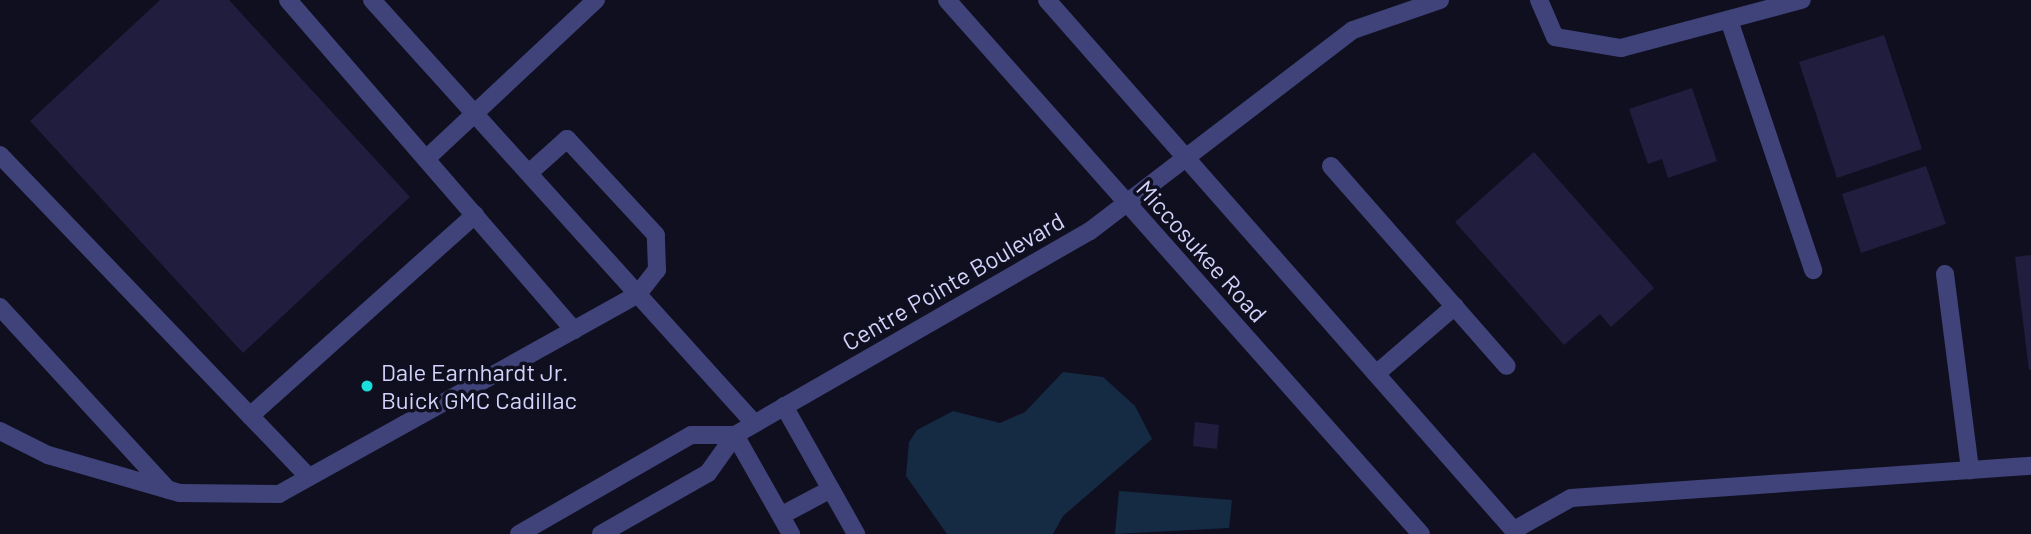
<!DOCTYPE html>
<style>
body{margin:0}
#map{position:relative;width:2031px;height:534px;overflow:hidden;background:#100f1f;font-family:Barlow,sans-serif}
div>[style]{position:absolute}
.water>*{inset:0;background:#142b43}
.building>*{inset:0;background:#201d3e}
.minor>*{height:18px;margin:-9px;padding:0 9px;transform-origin:9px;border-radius:9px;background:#3f4379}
.dots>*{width:19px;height:19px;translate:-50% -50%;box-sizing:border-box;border:4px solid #100f1f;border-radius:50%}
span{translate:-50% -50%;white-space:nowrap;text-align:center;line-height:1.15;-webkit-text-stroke:7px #100f1f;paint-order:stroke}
.street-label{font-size:24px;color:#d2d2fa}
.poi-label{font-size:24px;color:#d2d2fa}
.left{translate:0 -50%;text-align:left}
</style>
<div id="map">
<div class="water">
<i style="clip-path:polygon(1063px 372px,1103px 377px,1135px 406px,1152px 439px,1063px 516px,1053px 534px,947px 534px,906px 476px,909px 442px,917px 430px,953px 411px,1000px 423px,1025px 412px)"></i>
<i style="clip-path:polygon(1119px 491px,1232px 500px,1229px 528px,1115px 534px)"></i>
</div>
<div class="building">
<i style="clip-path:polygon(160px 0,229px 0,410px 197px,243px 353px,30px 121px)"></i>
<i style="clip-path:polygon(1884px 35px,1922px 149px,1837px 178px,1799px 62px)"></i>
<i style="clip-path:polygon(1692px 88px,1717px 161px,1668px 178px,1662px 159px,1648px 164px,1629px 109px)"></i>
<i style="clip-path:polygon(1534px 152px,1654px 288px,1611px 327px,1600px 314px,1564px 345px,1455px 222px)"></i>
<i style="clip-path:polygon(1926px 166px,1946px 224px,1861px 253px,1842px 194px)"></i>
<i style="clip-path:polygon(2031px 255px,2031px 370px,2029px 370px,2015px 257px)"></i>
<i style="clip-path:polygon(1195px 422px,1219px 425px,1217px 449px,1193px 446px)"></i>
</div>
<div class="minor">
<i style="left:288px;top:0;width:437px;rotate:49.1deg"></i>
<i style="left:372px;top:0;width:570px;rotate:47.92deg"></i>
<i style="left:947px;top:0;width:714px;rotate:48.41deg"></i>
<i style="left:1047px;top:0;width:711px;rotate:48.65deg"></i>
<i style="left:1539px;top:0;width:40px;rotate:66.6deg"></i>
<i style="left:1555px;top:37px;width:67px;rotate:9.5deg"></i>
<i style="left:1621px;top:48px;width:187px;rotate:-14.9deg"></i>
<i style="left:1729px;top:20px;width:264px;rotate:71.4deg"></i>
<i style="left:0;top:155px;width:446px;rotate:46.2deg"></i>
<i style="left:426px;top:159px;width:233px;rotate:-43.1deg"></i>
<i style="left:1331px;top:166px;width:266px;rotate:48.7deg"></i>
<i style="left:1945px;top:274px;width:198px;rotate:82.7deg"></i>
<i style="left:0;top:307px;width:248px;rotate:47.4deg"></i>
<i style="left:1376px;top:374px;width:104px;rotate:-40.7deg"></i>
<i style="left:784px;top:406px;width:147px;rotate:60.6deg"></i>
<i style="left:250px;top:416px;width:302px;rotate:-41.8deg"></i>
<i style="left:0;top:431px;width:54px;rotate:26.6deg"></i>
<i style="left:48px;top:455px;width:137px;rotate:16.1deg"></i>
<i style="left:180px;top:493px;width:99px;rotate:0.6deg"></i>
<i style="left:279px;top:494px;width:411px;rotate:-29.1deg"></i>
<i style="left:638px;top:294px;width:31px;rotate:-52deg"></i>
<i style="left:657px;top:270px;width:35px;rotate:-92deg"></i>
<i style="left:656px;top:235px;width:131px;rotate:-132.8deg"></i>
<i style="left:567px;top:139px;width:51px;rotate:138.2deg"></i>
<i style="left:735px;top:435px;width:114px;rotate:60.5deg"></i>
<i style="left:784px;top:514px;width:53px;rotate:-28deg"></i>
<i style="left:1514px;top:530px;width:65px;rotate:-29.3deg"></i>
<i style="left:1571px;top:498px;width:461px;rotate:-4deg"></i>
<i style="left:519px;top:534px;width:198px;rotate:-29.9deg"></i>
<i style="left:691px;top:435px;width:44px"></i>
<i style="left:601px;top:534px;width:123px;rotate:-29.7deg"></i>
<i style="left:708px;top:473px;width:47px;rotate:-54.6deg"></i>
<i style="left:735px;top:435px;width:409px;rotate:-29.9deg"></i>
<i style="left:1090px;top:231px;width:331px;rotate:-37.4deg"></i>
<i style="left:1353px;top:30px;width:92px;rotate:-19deg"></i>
</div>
<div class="dots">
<i style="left:367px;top:386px;background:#19dedc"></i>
</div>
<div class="street-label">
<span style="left:1202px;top:251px;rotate:48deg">Miccosukee Road</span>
<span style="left:953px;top:281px;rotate:-30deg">Centre Pointe Boulevard</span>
</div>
<div class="poi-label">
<span class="left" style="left:381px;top:386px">Dale Earnhardt Jr.<br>Buick GMC Cadillac</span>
</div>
</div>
